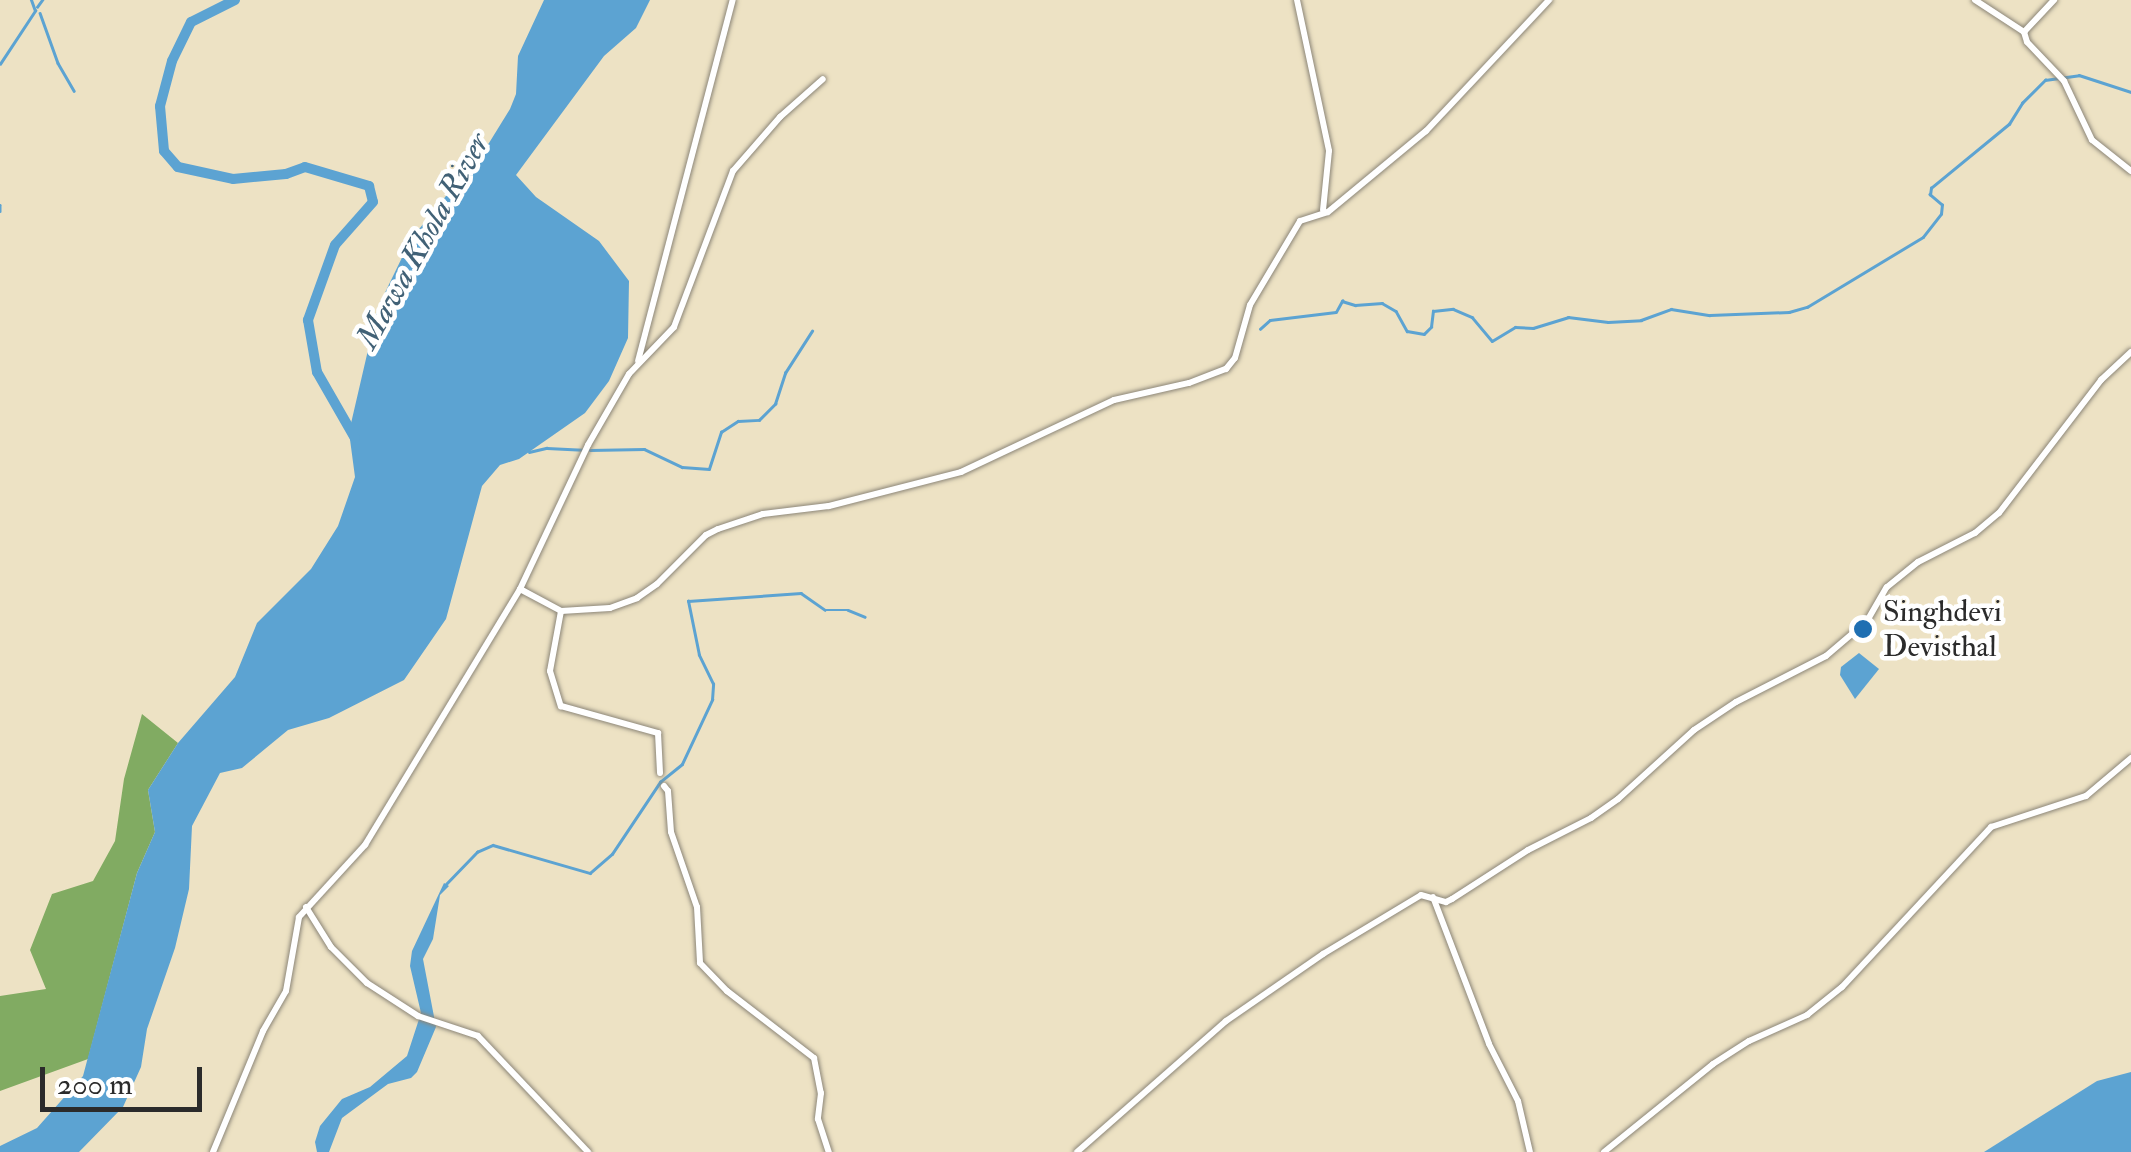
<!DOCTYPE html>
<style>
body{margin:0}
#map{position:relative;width:2131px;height:1152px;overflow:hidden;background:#ede2c4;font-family:"IM FELL Double Pica",serif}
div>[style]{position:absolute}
.forest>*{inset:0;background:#81ab62}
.water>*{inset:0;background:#5ca3d2}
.stream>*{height:2.5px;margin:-1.25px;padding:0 1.25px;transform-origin:1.25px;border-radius:1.25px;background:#5ca3d2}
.river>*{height:10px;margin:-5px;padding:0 5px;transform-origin:5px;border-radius:5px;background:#5ca3d2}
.roads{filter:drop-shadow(0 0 2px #8c8678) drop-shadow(0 0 2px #8c8678)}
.minor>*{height:6px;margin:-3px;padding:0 3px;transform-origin:3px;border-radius:3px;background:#fff}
.dots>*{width:28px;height:28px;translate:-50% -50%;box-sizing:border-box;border:5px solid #fff;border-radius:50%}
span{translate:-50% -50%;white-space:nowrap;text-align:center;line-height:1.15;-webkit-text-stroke:9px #fff;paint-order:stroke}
.poi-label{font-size:30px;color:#2b2b2b}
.left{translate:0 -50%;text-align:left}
.water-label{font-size:32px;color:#416176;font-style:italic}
.scale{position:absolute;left:40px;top:1067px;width:162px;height:45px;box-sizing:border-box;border:5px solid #2b2b2b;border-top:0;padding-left:12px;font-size:30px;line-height:35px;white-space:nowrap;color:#2b2b2b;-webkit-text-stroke:8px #fff;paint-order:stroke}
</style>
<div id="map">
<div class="forest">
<i style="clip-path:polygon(142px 714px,178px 743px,148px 790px,155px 832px,137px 873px,88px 1059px,0 1091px,0 996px,46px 989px,30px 950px,52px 894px,93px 881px,115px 841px,124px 779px)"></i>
</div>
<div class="water">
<i style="clip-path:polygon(544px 0,650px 0,636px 28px,604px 56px,516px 175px,536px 197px,599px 241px,629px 281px,628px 338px,609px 381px,585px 413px,519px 459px,500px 465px,482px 486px,446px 619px,404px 680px,329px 718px,288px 730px,242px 768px,220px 773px,192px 826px,189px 889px,175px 948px,147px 1029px,141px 1067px,123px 1107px,79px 1152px,0 1152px,0 1146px,37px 1128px,83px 1076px,137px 873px,155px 832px,148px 790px,178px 743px,235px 677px,257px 623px,311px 569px,338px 526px,355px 477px,349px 432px,378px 307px,411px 239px,489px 143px,510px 109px,516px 94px,518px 56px)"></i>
<i style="clip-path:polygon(1859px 653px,1879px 669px,1855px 699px,1840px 675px,1841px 667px)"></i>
<i style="clip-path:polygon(444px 883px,449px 886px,440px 895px,433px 939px,423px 959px,436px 1027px,417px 1072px,411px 1078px,388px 1084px,342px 1118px,329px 1152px,317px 1152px,315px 1142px,320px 1126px,342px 1099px,370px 1087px,407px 1056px,421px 1013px,410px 966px,412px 951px)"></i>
<i style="clip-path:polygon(2131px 1072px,2131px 1152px,1984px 1152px,2097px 1081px)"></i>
</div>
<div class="stream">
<i style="left:37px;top:7px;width:9px;rotate:-54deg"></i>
<i style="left:40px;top:13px;width:53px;rotate:70.2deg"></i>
<i style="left:58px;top:63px;width:32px;rotate:60deg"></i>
<i style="left:0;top:64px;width:64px;rotate:-56.6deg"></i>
<i style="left:35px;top:11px;width:12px;rotate:-110deg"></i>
<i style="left:0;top:205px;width:6px;rotate:90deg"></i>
<i style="left:1260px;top:329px;width:13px;rotate:-42deg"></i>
<i style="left:1270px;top:320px;width:66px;rotate:-6.9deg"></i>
<i style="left:1336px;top:312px;width:13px;rotate:-61deg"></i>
<i style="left:1342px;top:301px;width:14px;rotate:17deg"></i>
<i style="left:1355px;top:305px;width:27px;rotate:-4deg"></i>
<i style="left:1382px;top:303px;width:16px;rotate:30deg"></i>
<i style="left:1396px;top:311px;width:23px;rotate:61deg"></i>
<i style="left:1407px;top:331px;width:17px;rotate:10deg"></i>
<i style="left:1424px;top:334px;width:10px;rotate:-45deg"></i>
<i style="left:1431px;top:327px;width:16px;rotate:-83deg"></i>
<i style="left:1433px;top:311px;width:20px;rotate:-6deg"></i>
<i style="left:1453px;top:309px;width:21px;rotate:23deg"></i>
<i style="left:1472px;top:317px;width:31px;rotate:50deg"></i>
<i style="left:1492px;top:341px;width:27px;rotate:-31deg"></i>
<i style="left:1515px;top:327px;width:18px;rotate:3deg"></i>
<i style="left:1533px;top:328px;width:37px;rotate:-17deg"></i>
<i style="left:1568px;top:317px;width:40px;rotate:7.1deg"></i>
<i style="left:1608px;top:322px;width:33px;rotate:-3deg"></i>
<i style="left:1641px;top:320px;width:32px;rotate:-20deg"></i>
<i style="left:1671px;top:309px;width:39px;rotate:9deg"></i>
<i style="left:1710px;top:315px;width:79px;rotate:-2.2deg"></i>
<i style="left:1789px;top:312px;width:19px;rotate:-16deg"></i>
<i style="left:1807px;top:307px;width:135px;rotate:-31.1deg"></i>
<i style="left:1923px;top:237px;width:29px;rotate:-52deg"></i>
<i style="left:1941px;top:214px;width:9px;rotate:-84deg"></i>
<i style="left:1942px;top:205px;width:16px;rotate:-140deg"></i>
<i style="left:1930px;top:195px;width:7px;rotate:-82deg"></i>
<i style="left:1931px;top:188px;width:101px;rotate:-39.4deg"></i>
<i style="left:2009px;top:124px;width:25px;rotate:-58deg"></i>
<i style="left:2022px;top:103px;width:33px;rotate:-45deg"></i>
<i style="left:2045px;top:80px;width:34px;rotate:-8deg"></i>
<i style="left:2079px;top:75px;width:55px;rotate:18.1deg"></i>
<i style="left:590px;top:450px;width:54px;rotate:-1.1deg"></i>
<i style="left:644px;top:449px;width:42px;rotate:25.3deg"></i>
<i style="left:682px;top:467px;width:27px;rotate:4deg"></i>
<i style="left:709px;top:469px;width:39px;rotate:-72deg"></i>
<i style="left:721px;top:432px;width:20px;rotate:-33deg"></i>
<i style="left:738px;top:421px;width:21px;rotate:-3deg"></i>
<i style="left:759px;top:420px;width:23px;rotate:-45deg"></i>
<i style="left:775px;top:404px;width:33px;rotate:-72deg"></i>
<i style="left:785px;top:373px;width:50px;rotate:-57.3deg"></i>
<i style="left:529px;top:452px;width:18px;rotate:-13deg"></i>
<i style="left:547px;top:448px;width:35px;rotate:3deg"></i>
<i style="left:446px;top:884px;width:45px;rotate:-45.9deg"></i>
<i style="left:477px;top:852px;width:17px;rotate:-24deg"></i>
<i style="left:493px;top:845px;width:101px;rotate:16.1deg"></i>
<i style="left:590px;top:873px;width:29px;rotate:-41deg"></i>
<i style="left:612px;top:854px;width:87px;rotate:-56.3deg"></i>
<i style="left:660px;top:782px;width:28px;rotate:-39deg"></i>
<i style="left:682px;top:764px;width:71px;rotate:-64.9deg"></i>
<i style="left:712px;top:700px;width:16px;rotate:-86deg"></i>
<i style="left:713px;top:684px;width:32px;rotate:-116deg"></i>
<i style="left:699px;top:655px;width:55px;rotate:-101.5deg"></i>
<i style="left:688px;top:601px;width:113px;rotate:-4deg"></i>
<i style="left:801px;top:593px;width:29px;rotate:35deg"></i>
<i style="left:825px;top:610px;width:23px"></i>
<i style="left:848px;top:610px;width:18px;rotate:22deg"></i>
</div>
<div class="river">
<i style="left:235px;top:0;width:49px;rotate:153.4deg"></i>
<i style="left:191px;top:22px;width:43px;rotate:116deg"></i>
<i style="left:172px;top:61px;width:47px;rotate:104.9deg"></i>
<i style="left:160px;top:106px;width:45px;rotate:84.9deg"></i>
<i style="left:164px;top:151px;width:21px;rotate:49deg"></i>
<i style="left:178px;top:167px;width:56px;rotate:12.3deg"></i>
<i style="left:233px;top:179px;width:53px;rotate:-5.4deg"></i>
<i style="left:286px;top:174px;width:20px;rotate:-20deg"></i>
<i style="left:305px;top:167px;width:67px;rotate:16.5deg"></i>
<i style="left:369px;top:186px;width:16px;rotate:76deg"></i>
<i style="left:373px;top:202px;width:57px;rotate:131.5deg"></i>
<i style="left:335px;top:245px;width:80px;rotate:109.8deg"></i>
<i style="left:308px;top:320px;width:53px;rotate:80.2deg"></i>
<i style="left:317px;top:372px;width:76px;rotate:60.1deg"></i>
</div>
<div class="roads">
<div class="minor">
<i style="left:1297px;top:0;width:154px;rotate:78deg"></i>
<i style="left:1329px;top:151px;width:59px;rotate:95.8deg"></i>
<i style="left:1975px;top:0;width:59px;rotate:33.1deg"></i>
<i style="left:2024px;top:32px;width:10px;rotate:73deg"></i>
<i style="left:2027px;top:42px;width:54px;rotate:46.5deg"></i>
<i style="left:2064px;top:81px;width:65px;rotate:64.6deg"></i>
<i style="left:2092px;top:140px;width:50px;rotate:38.5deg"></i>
<i style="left:2024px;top:32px;width:44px;rotate:-46.8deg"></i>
<i style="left:638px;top:361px;width:373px;rotate:-75.3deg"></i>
<i style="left:520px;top:589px;width:47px;rotate:28.2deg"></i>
<i style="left:561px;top:611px;width:49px;rotate:-3.5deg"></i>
<i style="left:610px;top:608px;width:29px;rotate:-20deg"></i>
<i style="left:637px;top:598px;width:24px;rotate:-35deg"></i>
<i style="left:657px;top:584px;width:69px;rotate:-45deg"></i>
<i style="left:706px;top:535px;width:13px;rotate:-27deg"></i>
<i style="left:718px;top:529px;width:47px;rotate:-18.4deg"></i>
<i style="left:763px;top:514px;width:66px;rotate:-6.9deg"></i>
<i style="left:829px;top:506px;width:136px;rotate:-14.4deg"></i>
<i style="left:961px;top:472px;width:169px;rotate:-25.2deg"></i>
<i style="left:1114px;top:400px;width:77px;rotate:-12.8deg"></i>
<i style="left:1189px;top:383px;width:40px;rotate:-21deg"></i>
<i style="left:1226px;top:369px;width:14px;rotate:-51deg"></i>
<i style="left:1235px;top:358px;width:55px;rotate:-74.2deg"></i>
<i style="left:1250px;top:305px;width:98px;rotate:-59.2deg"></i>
<i style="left:1300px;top:221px;width:29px;rotate:-18deg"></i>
<i style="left:1328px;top:212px;width:127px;rotate:-39.6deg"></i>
<i style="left:1426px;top:131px;width:180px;rotate:-46.8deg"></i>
<i style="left:561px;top:611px;width:61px;rotate:100.4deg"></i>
<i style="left:550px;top:671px;width:37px;rotate:73deg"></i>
<i style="left:561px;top:706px;width:101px;rotate:15.6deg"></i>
<i style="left:658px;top:733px;width:40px;rotate:87.1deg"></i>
<i style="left:664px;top:786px;width:6px;rotate:51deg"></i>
<i style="left:668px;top:791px;width:41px;rotate:85.8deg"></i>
<i style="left:671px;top:832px;width:79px;rotate:70.9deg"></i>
<i style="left:697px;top:907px;width:56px;rotate:86.9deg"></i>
<i style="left:700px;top:963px;width:39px;rotate:46deg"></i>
<i style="left:727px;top:991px;width:110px;rotate:37.6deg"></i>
<i style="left:814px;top:1058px;width:36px;rotate:79deg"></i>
<i style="left:821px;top:1093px;width:26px;rotate:97deg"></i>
<i style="left:818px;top:1119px;width:35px;rotate:72deg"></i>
<i style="left:1433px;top:897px;width:157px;rotate:69.1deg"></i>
<i style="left:1489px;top:1044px;width:64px;rotate:63deg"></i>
<i style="left:1518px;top:1101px;width:52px;rotate:76.8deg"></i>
<i style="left:306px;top:907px;width:47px;rotate:58deg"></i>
<i style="left:331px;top:947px;width:51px;rotate:45deg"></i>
<i style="left:367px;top:983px;width:61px;rotate:32.9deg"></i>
<i style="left:418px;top:1016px;width:63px;rotate:18.4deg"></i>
<i style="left:478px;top:1036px;width:160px;rotate:46.5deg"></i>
<i style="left:213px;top:1152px;width:131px;rotate:-67.5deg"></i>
<i style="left:263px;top:1031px;width:46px;rotate:-60.1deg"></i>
<i style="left:286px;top:991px;width:75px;rotate:-80deg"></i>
<i style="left:299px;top:917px;width:98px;rotate:-47.5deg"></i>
<i style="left:365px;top:845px;width:299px;rotate:-58.8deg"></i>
<i style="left:520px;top:589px;width:159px;rotate:-64.7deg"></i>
<i style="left:588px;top:445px;width:82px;rotate:-60deg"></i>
<i style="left:629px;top:374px;width:65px;rotate:-46.2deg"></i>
<i style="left:674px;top:327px;width:167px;rotate:-69.3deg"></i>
<i style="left:733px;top:171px;width:72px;rotate:-49deg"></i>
<i style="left:780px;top:117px;width:57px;rotate:-41.5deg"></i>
<i style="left:1077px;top:1152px;width:198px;rotate:-41.3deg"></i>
<i style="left:1226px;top:1021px;width:118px;rotate:-34.6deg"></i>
<i style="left:1323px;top:954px;width:114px;rotate:-31deg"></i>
<i style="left:1421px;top:895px;width:26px;rotate:16deg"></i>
<i style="left:1446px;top:902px;width:7px;rotate:-27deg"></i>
<i style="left:1452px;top:899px;width:90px;rotate:-32.8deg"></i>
<i style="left:1528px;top:850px;width:71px;rotate:-26.9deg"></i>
<i style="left:1591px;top:818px;width:33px;rotate:-35deg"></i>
<i style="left:1618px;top:799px;width:103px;rotate:-42.2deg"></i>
<i style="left:1694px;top:730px;width:50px;rotate:-33.7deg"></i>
<i style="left:1736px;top:702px;width:101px;rotate:-27.1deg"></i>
<i style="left:1826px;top:656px;width:54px;rotate:-40.5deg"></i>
<i style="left:1867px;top:621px;width:39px;rotate:-60deg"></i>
<i style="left:1887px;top:587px;width:40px;rotate:-39deg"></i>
<i style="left:1918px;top:562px;width:64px;rotate:-27deg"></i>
<i style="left:1975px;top:533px;width:31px;rotate:-40deg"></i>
<i style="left:1999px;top:513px;width:168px;rotate:-52.5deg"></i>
<i style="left:2101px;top:380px;width:41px;rotate:-43deg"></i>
<i style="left:1604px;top:1152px;width:140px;rotate:-38.9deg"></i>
<i style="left:1713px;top:1064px;width:43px;rotate:-32.6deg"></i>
<i style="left:1749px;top:1041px;width:64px;rotate:-24.1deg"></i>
<i style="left:1807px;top:1015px;width:45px;rotate:-38.7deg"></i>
<i style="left:1842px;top:987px;width:219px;rotate:-47deg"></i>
<i style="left:1991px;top:827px;width:100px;rotate:-18.1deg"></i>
<i style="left:2086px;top:796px;width:59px;rotate:-40.2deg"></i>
</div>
</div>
<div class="dots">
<i style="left:1863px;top:629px;background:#1f6fb2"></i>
</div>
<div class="poi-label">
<span class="left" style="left:1883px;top:629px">Singhdevi<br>Devisthal</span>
</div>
<div class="water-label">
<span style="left:423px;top:241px;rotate:-61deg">Mawa Khola River</span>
</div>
<div class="scale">200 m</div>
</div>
